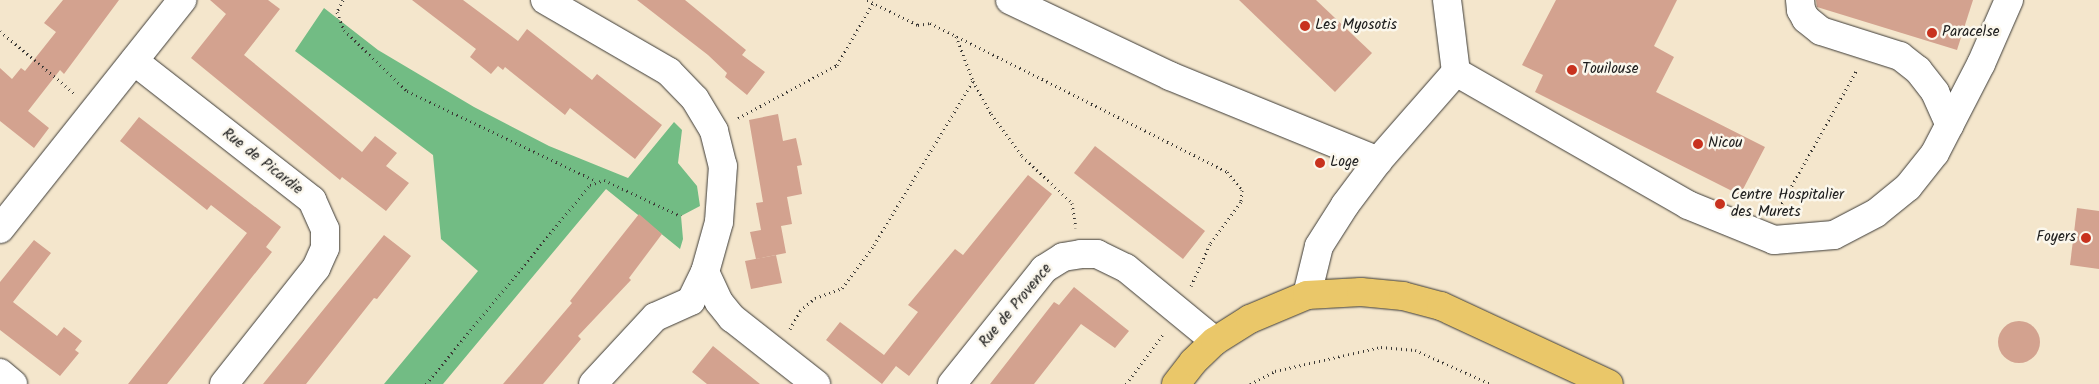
<!DOCTYPE html>
<style>
body{margin:0}
#map{position:relative;width:2099px;height:384px;overflow:hidden;background:#f4e6cc;font-family:Kalam,sans-serif}
div>[style]{position:absolute}
.forest>*{inset:0;background:#72bc84}
.building>*{inset:0;background:#d3a28f}
.round{border-radius:50%}
.path>*{height:3px;margin-top:-1.5px;transform-origin:0;background:repeating-linear-gradient(90deg,#3c3a36 0 1px,transparent 0 5px)}
.roads{filter:drop-shadow(0 0 1px #3c3a36) drop-shadow(0 0 1px #3c3a36)}
.minor>*{height:28px;margin:-14px;padding:0 14px;transform-origin:14px;border-radius:14px;background:#fff}
.major>*{height:28px;margin:-14px;padding:0 14px;transform-origin:14px;border-radius:14px;background:#eac769}
.dots>*{width:14px;height:14px;translate:-50% -50%;box-sizing:border-box;border:2px solid #fbf7ec;border-radius:50%}
span{translate:-50% -50%;white-space:nowrap;text-align:center;line-height:1.15;-webkit-text-stroke:5px #fbf7ec;paint-order:stroke}
.poi-label{font-size:15px;color:#1c1c1c}
.left{translate:0 -50%;text-align:left}
.right{translate:-100% -50%;text-align:right}
.street-label{font-size:15px;color:#1c1c1c}
</style>
<div id="map">
<div class="forest">
<i style="clip-path:polygon(324px 8px,378px 50px,474px 107px,549px 146px,628px 178px,674px 122px,682px 130px,678px 163px,697px 186px,700px 206px,681px 216px,683px 239px,680px 249px,606px 189px,443px 384px,384px 384px,478px 271px,441px 239px,433px 155px,295px 51px)"></i>
</div>
<div class="building">
<i style="clip-path:polygon(63px 0,119px 0,64px 74px,60px 70px,28px 111px,49px 128px,34px 148px,0 121px,0 68px,12px 79px,21px 68px,25px 71px,56px 32px,44px 23px)"></i>
<i style="clip-path:polygon(210px 0,268px 0,280px 9px,244px 55px,362px 152px,375px 136px,397px 153px,386px 166px,409px 183px,386px 211px,342px 177px,340px 180px,191px 58px,226px 14px)"></i>
<i style="clip-path:polygon(412px 0,463px 0,518px 41px,527px 29px,592px 80px,597px 74px,662px 125px,635px 159px,570px 108px,565px 115px,505px 67px,503px 70px,498px 66px,491px 74px,470px 57px,476px 49px)"></i>
<i style="clip-path:polygon(637px 0,685px 0,746px 50px,742px 55px,765px 72px,747px 95px,725px 77px,727px 73px,708px 55px)"></i>
<i style="clip-path:polygon(1239px 0,1316px 0,1372px 53px,1335px 92px)"></i>
<i style="clip-path:polygon(1556px 0,1677px 0,1654px 46px,1674px 57px,1656px 92px,1765px 147px,1740px 195px,1535px 92px,1543px 75px,1522px 65px)"></i>
<i style="clip-path:polygon(1816px 0,1973px 0,1957px 50px,1817px 7px)"></i>
<i style="clip-path:polygon(778px 114px,783px 141px,796px 138px,802px 165px,797px 166px,802px 194px,787px 197px,792px 224px,781px 226px,786px 253px,756px 259px,750px 232px,761px 230px,756px 203px,763px 202px,749px 120px)"></i>
<i style="clip-path:polygon(139px 117px,281px 227px,266px 247px,272px 252px,167px 384px,128px 384px,247px 233px,211px 205px,207px 210px,120px 141px)"></i>
<i style="clip-path:polygon(1095px 146px,1205px 231px,1183px 259px,1074px 173px)"></i>
<i style="clip-path:polygon(1028px 175px,1052px 194px,909px 376px,896px 366px,882px 384px,826px 340px,840px 322px,884px 355px,918px 312px,908px 305px,955px 249px,963px 255px)"></i>
<i style="clip-path:polygon(2077px 208px,2099px 211px,2099px 269px,2070px 265px)"></i>
<i style="clip-path:polygon(639px 214px,662px 234px,629px 278px,631px 280px,578px 336px,581px 339px,543px 384px,503px 384px,572px 303px,570px 301px)"></i>
<i style="clip-path:polygon(384px 235px,411px 256px,377px 299px,374px 298px,306px 384px,263px 384px)"></i>
<i style="clip-path:polygon(34px 240px,51px 253px,13px 302px,57px 336px,64px 327px,82px 341px,75px 350px,79px 353px,60px 376px,0 330px,0 282px)"></i>
<i style="clip-path:polygon(776px 255px,782px 283px,751px 289px,745px 261px)"></i>
<i style="clip-path:polygon(1074px 287px,1129px 331px,1115px 348px,1081px 324px,1034px 384px,990px 384px,1054px 302px,1059px 305px)"></i>
<i class="round" style="left:1998px;top:321px;width:42px;height:42px"></i>
<i style="clip-path:polygon(713px 346px,734px 363px,760px 384px,707px 384px,692px 372px)"></i>
</div>
<div class="path">
<i style="left:343px;top:0;width:13px;rotate:117deg"></i>
<i style="left:337px;top:12px;width:19px;rotate:69deg"></i>
<i style="left:344px;top:30px;width:88px;rotate:44.1deg"></i>
<i style="left:407px;top:91px;width:209px;rotate:25.5deg"></i>
<i style="left:867px;top:0;width:57px;rotate:26.1deg"></i>
<i style="left:918px;top:25px;width:12px;rotate:-9deg"></i>
<i style="left:930px;top:23px;width:20px;rotate:27deg"></i>
<i style="left:948px;top:32px;width:312px;rotate:26.6deg"></i>
<i style="left:1227px;top:172px;width:23px;rotate:50deg"></i>
<i style="left:1242px;top:190px;width:12px;rotate:95deg"></i>
<i style="left:1241px;top:202px;width:52px;rotate:126.4deg"></i>
<i style="left:1210px;top:244px;width:46px;rotate:114.3deg"></i>
<i style="left:0;top:31px;width:97px;rotate:40deg"></i>
<i style="left:956px;top:36px;width:48px;rotate:69.3deg"></i>
<i style="left:973px;top:81px;width:38px;rotate:61deg"></i>
<i style="left:991px;top:114px;width:52px;rotate:53.6deg"></i>
<i style="left:1022px;top:156px;width:69px;rotate:43.2deg"></i>
<i style="left:1072px;top:203px;width:25px;rotate:81deg"></i>
<i style="left:738px;top:118px;width:112px;rotate:-28.2deg"></i>
<i style="left:837px;top:65px;width:72px;rotate:-59.9deg"></i>
<i style="left:1777px;top:212px;width:162px;rotate:-60.7deg"></i>
<i style="left:790px;top:329px;width:21px;rotate:-61deg"></i>
<i style="left:800px;top:311px;width:20px;rotate:-41deg"></i>
<i style="left:815px;top:298px;width:29px;rotate:-20deg"></i>
<i style="left:842px;top:288px;width:54px;rotate:-53.3deg"></i>
<i style="left:874px;top:245px;width:192px;rotate:-58.9deg"></i>
<i style="left:426px;top:384px;width:258px;rotate:-50.5deg"></i>
<i style="left:590px;top:185px;width:15px;rotate:-20deg"></i>
<i style="left:604px;top:180px;width:85px;rotate:25.1deg"></i>
<i style="left:1126px;top:384px;width:62px;rotate:-53.5deg"></i>
<i style="left:1250px;top:384px;width:28px;rotate:-27deg"></i>
<i style="left:1275px;top:371px;width:109px;rotate:-12.8deg"></i>
<i style="left:1381px;top:347px;width:34px;rotate:5deg"></i>
<i style="left:1415px;top:350px;width:83px;rotate:24.1deg"></i>
</div>
<div class="roads">
<div class="minor">
<i style="left:545px;top:0;width:143px;rotate:30.1deg"></i>
<i style="left:669px;top:72px;width:37px;rotate:46deg"></i>
<i style="left:695px;top:99px;width:37px;rotate:59deg"></i>
<i style="left:714px;top:131px;width:36px;rotate:76deg"></i>
<i style="left:723px;top:166px;width:56px;rotate:94.1deg"></i>
<i style="left:719px;top:222px;width:52px;rotate:105.6deg"></i>
<i style="left:705px;top:272px;width:32px;rotate:116deg"></i>
<i style="left:691px;top:301px;width:39px;rotate:156deg"></i>
<i style="left:655px;top:317px;width:91px;rotate:132.8deg"></i>
<i style="left:1010px;top:0;width:177px;rotate:25.4deg"></i>
<i style="left:1170px;top:76px;width:225px;rotate:22.2deg"></i>
<i style="left:1447px;top:0;width:73px;rotate:82.9deg"></i>
<i style="left:1456px;top:72px;width:267px;rotate:29.8deg"></i>
<i style="left:1688px;top:205px;width:93px;rotate:22.1deg"></i>
<i style="left:1774px;top:240px;width:60px;rotate:-4.8deg"></i>
<i style="left:1834px;top:235px;width:47px;rotate:-27.6deg"></i>
<i style="left:1876px;top:213px;width:41px;rotate:-39.1deg"></i>
<i style="left:1908px;top:187px;width:43px;rotate:-51.5deg"></i>
<i style="left:1935px;top:153px;width:100px;rotate:-62.7deg"></i>
<i style="left:1981px;top:64px;width:70px;rotate:-66.4deg"></i>
<i style="left:1800px;top:0;width:10px;rotate:84deg"></i>
<i style="left:1801px;top:10px;width:10px;rotate:61deg"></i>
<i style="left:1806px;top:19px;width:19px;rotate:39deg"></i>
<i style="left:1821px;top:31px;width:83px;rotate:17.6deg"></i>
<i style="left:1900px;top:56px;width:23px;rotate:38deg"></i>
<i style="left:1918px;top:70px;width:28px;rotate:52deg"></i>
<i style="left:1935px;top:92px;width:36px;rotate:66deg"></i>
<i style="left:134px;top:61px;width:226px;rotate:38deg"></i>
<i style="left:312px;top:200px;width:32px;rotate:66deg"></i>
<i style="left:325px;top:229px;width:19px;rotate:90deg"></i>
<i style="left:325px;top:248px;width:22px;rotate:114deg"></i>
<i style="left:316px;top:268px;width:148px;rotate:128.4deg"></i>
<i style="left:0;top:229px;width:293px;rotate:-51.5deg"></i>
<i style="left:705px;top:272px;width:33px;rotate:65deg"></i>
<i style="left:719px;top:302px;width:21px;rotate:51deg"></i>
<i style="left:732px;top:318px;width:107px;rotate:38.2deg"></i>
<i style="left:1307px;top:295px;width:50px;rotate:-76.2deg"></i>
<i style="left:1319px;top:246px;width:49px;rotate:-57.6deg"></i>
<i style="left:1345px;top:205px;width:55px;rotate:-53.1deg"></i>
<i style="left:1378px;top:161px;width:118px;rotate:-48.8deg"></i>
<i style="left:0;top:373px;width:17px;rotate:40deg"></i>
<i style="left:952px;top:384px;width:147px;rotate:-51.3deg"></i>
<i style="left:1044px;top:269px;width:22px;rotate:-32deg"></i>
<i style="left:1063px;top:257px;width:18px;rotate:-9deg"></i>
<i style="left:1081px;top:254px;width:16px"></i>
<i style="left:1097px;top:254px;width:32px;rotate:26deg"></i>
<i style="left:1126px;top:268px;width:115px;rotate:39.4deg"></i>
</div>
<div class="major">
<i style="left:1176px;top:384px;width:28px;rotate:-52deg"></i>
<i style="left:1193px;top:362px;width:30px;rotate:-44deg"></i>
<i style="left:1215px;top:341px;width:41px;rotate:-32.2deg"></i>
<i style="left:1250px;top:319px;width:62px;rotate:-22.8deg"></i>
<i style="left:1307px;top:295px;width:54px;rotate:-3.2deg"></i>
<i style="left:1361px;top:292px;width:42px;rotate:5.4deg"></i>
<i style="left:1403px;top:296px;width:39px;rotate:15deg"></i>
<i style="left:1441px;top:306px;width:185px;rotate:24.9deg"></i>
</div>
</div>
<div class="dots">
<i style="left:1305px;top:26px;background:#c8321e"></i>
<i style="left:1932px;top:33px;background:#c8321e"></i>
<i style="left:1572px;top:70px;background:#c8321e"></i>
<i style="left:1698px;top:144px;background:#c8321e"></i>
<i style="left:1320px;top:163px;background:#c8321e"></i>
<i style="left:1720px;top:204px;background:#c8321e"></i>
<i style="left:2086px;top:238px;background:#c8321e"></i>
</div>
<div class="poi-label">
<span class="left" style="left:1315px;top:26px">Les Myosotis</span>
<span class="left" style="left:1942px;top:33px">Paracelse</span>
<span class="left" style="left:1582px;top:70px">Touilouse</span>
<span class="left" style="left:1708px;top:144px">Nicou</span>
<span class="left" style="left:1330px;top:163px">Loge</span>
<span class="left" style="left:1731px;top:204px">Centre Hospitalier<br>des Murets</span>
<span class="right" style="left:2076px;top:238px">Foyers</span>
</div>
<div class="street-label">
<span style="left:262px;top:162px;rotate:38deg">Rue de Picardie</span>
<span style="left:1016px;top:306px;rotate:-50deg">Rue de Provence</span>
</div>
</div>
